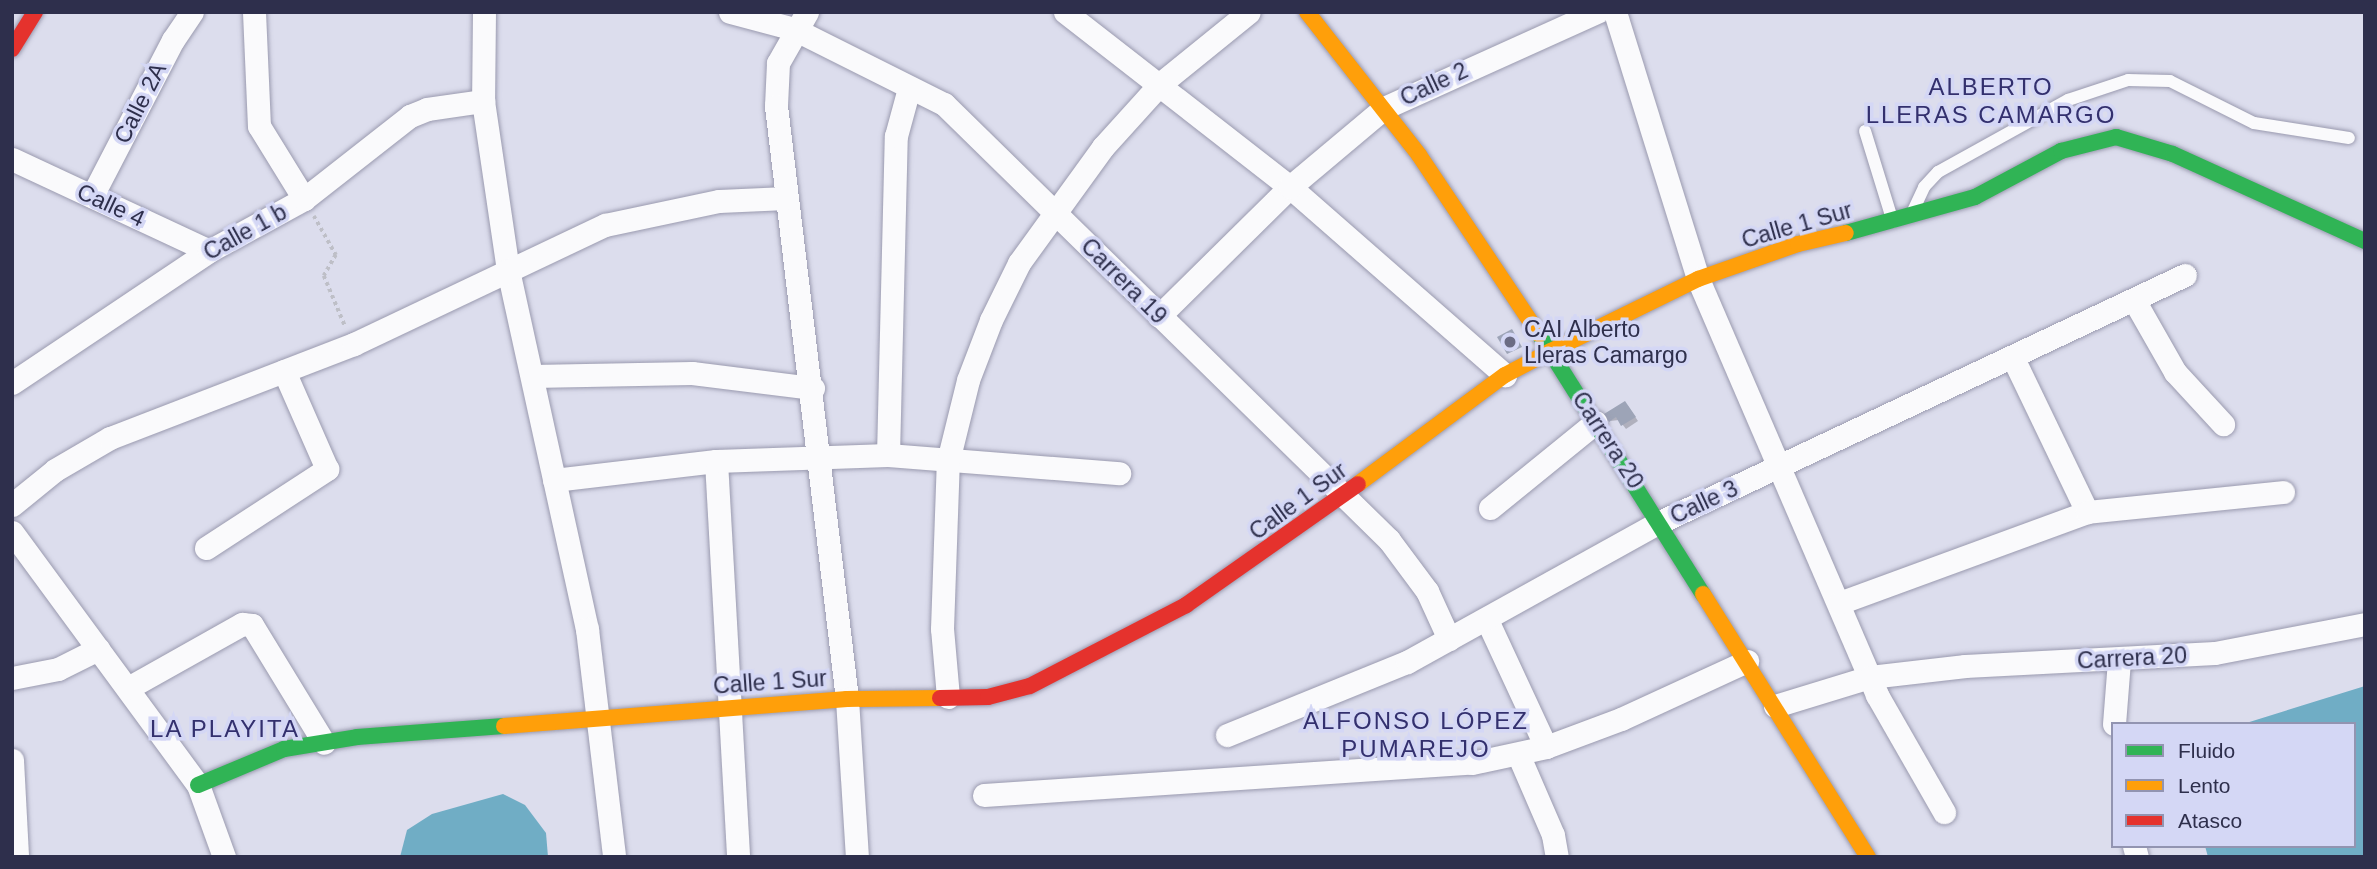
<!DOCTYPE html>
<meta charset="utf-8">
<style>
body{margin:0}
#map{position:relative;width:2377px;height:869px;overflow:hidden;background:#dcdded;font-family:Arial,sans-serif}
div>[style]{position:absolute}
.water>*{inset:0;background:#70adc5}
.shadow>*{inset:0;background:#0003}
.building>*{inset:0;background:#9da4b7}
.path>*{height:3.5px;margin-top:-1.75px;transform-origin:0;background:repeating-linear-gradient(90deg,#bebfc7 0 3.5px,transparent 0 7px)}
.roads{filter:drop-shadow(0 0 2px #9a9aaf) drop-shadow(0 0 2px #9a9aaf)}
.lane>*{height:12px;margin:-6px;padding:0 6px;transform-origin:6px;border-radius:6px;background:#fafafc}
.street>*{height:23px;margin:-11.5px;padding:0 11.5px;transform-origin:11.5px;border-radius:11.5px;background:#fafafc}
.fast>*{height:16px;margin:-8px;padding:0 8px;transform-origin:8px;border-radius:8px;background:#30b455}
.slow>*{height:16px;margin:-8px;padding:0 8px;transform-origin:8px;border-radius:8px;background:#ff9f0a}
.jam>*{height:16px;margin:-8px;padding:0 8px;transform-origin:8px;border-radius:8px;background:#e5322d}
.dots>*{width:19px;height:19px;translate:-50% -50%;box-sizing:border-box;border:4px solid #d4d7f5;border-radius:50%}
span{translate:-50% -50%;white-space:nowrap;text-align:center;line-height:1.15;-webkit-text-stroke:7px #d4d7f5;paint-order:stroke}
.street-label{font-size:23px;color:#2e2f4c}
.poi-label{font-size:23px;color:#2e2f4c}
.left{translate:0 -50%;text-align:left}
.neighbourhood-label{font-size:24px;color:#33306e;letter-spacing:2px}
.frame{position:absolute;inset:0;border:14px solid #2e2f4c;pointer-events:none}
.legend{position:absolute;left:2111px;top:722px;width:245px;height:126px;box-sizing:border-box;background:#d4d7f5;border:2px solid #9294b1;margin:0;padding:9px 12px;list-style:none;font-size:21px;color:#2e2f4c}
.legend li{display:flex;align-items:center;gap:14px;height:35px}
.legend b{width:35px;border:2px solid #9294b1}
</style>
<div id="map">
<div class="water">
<i style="clip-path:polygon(2365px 686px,2365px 857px,2208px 857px,2205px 846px,2354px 846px,2354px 724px,2243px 724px)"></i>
<i style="clip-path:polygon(503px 794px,525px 805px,546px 833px,548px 857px,400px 857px,407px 830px,432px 814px)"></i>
</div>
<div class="shadow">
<i style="clip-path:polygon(1628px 406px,1638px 421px,1626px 429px,1619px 420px,1610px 421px)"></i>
</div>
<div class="building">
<i style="clip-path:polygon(1512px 329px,1522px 347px,1507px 354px,1497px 337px)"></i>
<i style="clip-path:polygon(1625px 401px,1636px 417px,1621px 426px,1616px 417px,1609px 422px,1604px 414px)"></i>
</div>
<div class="path">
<i style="left:314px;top:216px;width:45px;rotate:60.6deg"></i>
<i style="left:336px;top:255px;width:24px;rotate:120deg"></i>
<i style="left:324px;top:276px;width:54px;rotate:67.2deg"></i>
</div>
<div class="roads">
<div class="lane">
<i style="left:1865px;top:131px;width:95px;rotate:72.9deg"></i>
<i style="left:1913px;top:211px;width:26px;rotate:-65deg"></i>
<i style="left:1924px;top:187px;width:21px;rotate:-47deg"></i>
<i style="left:1938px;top:172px;width:149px;rotate:-29deg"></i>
<i style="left:2068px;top:100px;width:63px;rotate:-18.4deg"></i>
<i style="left:2128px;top:80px;width:42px;rotate:1.4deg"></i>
<i style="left:2170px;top:81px;width:94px;rotate:26.6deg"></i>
<i style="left:2254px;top:123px;width:96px;rotate:9deg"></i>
</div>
<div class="street">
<i style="left:254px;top:12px;width:114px;rotate:87.5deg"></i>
<i style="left:259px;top:126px;width:86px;rotate:58.3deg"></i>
<i style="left:484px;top:12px;width:89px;rotate:90.6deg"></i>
<i style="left:483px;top:101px;width:171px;rotate:81.6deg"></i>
<i style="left:508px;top:270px;width:368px;rotate:77.6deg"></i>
<i style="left:587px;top:629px;width:230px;rotate:83.2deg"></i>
<i style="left:730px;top:12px;width:66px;rotate:14.9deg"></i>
<i style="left:794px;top:29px;width:168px;rotate:26.6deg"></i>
<i style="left:944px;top:104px;width:623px;rotate:44.41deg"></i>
<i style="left:1389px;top:540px;width:64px;rotate:53.3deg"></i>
<i style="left:1427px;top:591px;width:53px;rotate:65.4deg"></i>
<i style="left:807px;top:12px;width:59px;rotate:119.6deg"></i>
<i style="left:778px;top:63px;width:43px;rotate:92.7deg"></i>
<i style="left:776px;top:106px;width:597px;rotate:83.17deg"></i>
<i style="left:847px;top:699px;width:158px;rotate:86.4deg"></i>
<i style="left:1065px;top:12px;width:285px;rotate:37.9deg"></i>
<i style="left:1290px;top:187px;width:286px;rotate:41.2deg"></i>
<i style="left:1615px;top:12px;width:280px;rotate:72.7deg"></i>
<i style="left:1698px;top:279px;width:453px;rotate:66.7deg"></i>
<i style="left:1877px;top:695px;width:135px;rotate:60.2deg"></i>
<i style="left:12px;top:159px;width:217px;rotate:25deg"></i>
<i style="left:92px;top:196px;width:176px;rotate:-62.6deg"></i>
<i style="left:173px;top:40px;width:34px;rotate:-56deg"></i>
<i style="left:2134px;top:300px;width:83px;rotate:60.3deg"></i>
<i style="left:2175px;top:372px;width:71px;rotate:47.3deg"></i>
<i style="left:1159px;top:316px;width:184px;rotate:-44.6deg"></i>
<i style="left:1290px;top:187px;width:123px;rotate:-40deg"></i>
<i style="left:1384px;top:108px;width:234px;rotate:-24.3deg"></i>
<i style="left:2013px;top:358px;width:171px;rotate:64.3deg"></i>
<i style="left:532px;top:376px;width:160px;rotate:-1.1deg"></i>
<i style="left:692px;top:373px;width:122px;rotate:7.1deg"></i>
<i style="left:12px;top:383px;width:237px;rotate:-33.8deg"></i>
<i style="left:209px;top:251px;width:108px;rotate:-28.7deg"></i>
<i style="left:304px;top:199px;width:135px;rotate:-38.1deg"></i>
<i style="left:410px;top:116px;width:18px;rotate:-22deg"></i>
<i style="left:427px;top:109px;width:57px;rotate:-8.1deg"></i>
<i style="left:888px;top:455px;width:319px;rotate:-88.6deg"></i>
<i style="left:896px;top:136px;width:50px;rotate:-74.8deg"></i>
<i style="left:716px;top:461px;width:397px;rotate:86.8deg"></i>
<i style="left:554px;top:480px;width:163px;rotate:-6.7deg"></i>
<i style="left:716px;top:461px;width:172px;rotate:-2deg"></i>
<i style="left:888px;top:455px;width:232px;rotate:4.5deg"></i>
<i style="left:12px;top:505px;width:55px;rotate:-39.1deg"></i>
<i style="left:55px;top:470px;width:64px;rotate:-30.2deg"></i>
<i style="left:110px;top:438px;width:261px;rotate:-21.1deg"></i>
<i style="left:354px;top:344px;width:278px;rotate:-25.4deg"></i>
<i style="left:605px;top:225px;width:116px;rotate:-11.9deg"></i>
<i style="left:719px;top:201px;width:67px;rotate:-2.6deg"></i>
<i style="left:1490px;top:508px;width:136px;rotate:-39.1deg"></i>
<i style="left:12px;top:532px;width:314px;rotate:53.7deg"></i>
<i style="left:198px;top:785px;width:77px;rotate:70.1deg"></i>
<i style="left:206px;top:548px;width:145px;rotate:-33.1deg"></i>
<i style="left:327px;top:469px;width:107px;rotate:-113.7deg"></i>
<i style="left:1839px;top:603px;width:264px;rotate:-20.1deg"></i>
<i style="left:2087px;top:512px;width:197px;rotate:-5.8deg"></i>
<i style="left:1487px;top:620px;width:140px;rotate:65.1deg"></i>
<i style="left:12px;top:678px;width:47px;rotate:-11.1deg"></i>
<i style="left:58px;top:669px;width:45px;rotate:-26.6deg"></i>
<i style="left:128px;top:688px;width:131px;rotate:-29.3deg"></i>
<i style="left:242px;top:624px;width:10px;rotate:6deg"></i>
<i style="left:252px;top:625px;width:138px;rotate:58.6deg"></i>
<i style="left:948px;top:697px;width:68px;rotate:-95deg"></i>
<i style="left:942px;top:629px;width:168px;rotate:-88deg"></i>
<i style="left:948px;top:461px;width:83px;rotate:-76.1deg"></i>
<i style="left:968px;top:380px;width:64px;rotate:-69deg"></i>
<i style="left:991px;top:320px;width:64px;rotate:-63.8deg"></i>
<i style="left:1019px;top:263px;width:143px;rotate:-54.1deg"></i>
<i style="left:1103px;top:147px;width:85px;rotate:-47.9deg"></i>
<i style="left:1160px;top:84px;width:114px;rotate:-39deg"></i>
<i style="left:1775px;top:706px;width:99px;rotate:-17deg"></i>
<i style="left:1870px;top:677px;width:96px;rotate:-6.6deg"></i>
<i style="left:1965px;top:666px;width:250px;rotate:-3deg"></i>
<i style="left:2215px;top:653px;width:153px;rotate:-10.9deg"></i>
<i style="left:2114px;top:724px;width:64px;rotate:-85.5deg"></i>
<i style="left:1227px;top:735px;width:194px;rotate:-22.1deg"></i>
<i style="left:1407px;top:662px;width:289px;rotate:-29deg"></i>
<i style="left:1660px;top:522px;width:580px;rotate:-25.2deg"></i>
<i style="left:1518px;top:754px;width:88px;rotate:66.6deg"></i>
<i style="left:1553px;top:835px;width:22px;rotate:80deg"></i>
<i style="left:12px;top:760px;width:97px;rotate:87deg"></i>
<i style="left:984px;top:795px;width:489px;rotate:-3.8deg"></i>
<i style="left:1472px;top:763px;width:76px;rotate:-12.2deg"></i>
<i style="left:1546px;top:747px;width:80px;rotate:-20.5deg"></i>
<i style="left:1621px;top:719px;width:139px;rotate:-24.7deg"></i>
<i style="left:2134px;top:846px;width:11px;rotate:75deg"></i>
</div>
<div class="fast">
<i style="left:1846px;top:233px;width:134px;rotate:-15.6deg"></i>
<i style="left:1975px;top:197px;width:98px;rotate:-28.1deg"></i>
<i style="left:2061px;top:151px;width:57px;rotate:-14.3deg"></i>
<i style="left:2116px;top:137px;width:59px;rotate:16.6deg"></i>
<i style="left:2173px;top:154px;width:211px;rotate:24.4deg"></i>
<i style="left:1539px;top:334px;width:307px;rotate:57.8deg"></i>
<i style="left:198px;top:785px;width:93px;rotate:-22.7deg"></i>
<i style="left:284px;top:749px;width:74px;rotate:-9.3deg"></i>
<i style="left:357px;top:737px;width:147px;rotate:-4.3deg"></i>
</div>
<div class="slow">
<i style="left:1307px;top:12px;width:182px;rotate:51.9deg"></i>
<i style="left:1419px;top:155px;width:216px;rotate:56.2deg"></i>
<i style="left:1358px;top:484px;width:183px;rotate:-36.6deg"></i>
<i style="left:1505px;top:375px;width:52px;rotate:-27.6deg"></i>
<i style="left:1551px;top:351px;width:164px;rotate:-26.1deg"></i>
<i style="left:1698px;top:279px;width:106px;rotate:-19.3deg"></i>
<i style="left:1798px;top:244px;width:49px;rotate:-12.9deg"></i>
<i style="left:1703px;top:594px;width:310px;rotate:57.9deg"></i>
<i style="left:504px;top:726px;width:344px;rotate:-4.5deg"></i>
<i style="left:847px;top:699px;width:93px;rotate:-0.6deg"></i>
</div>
<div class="jam">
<i style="left:12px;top:49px;width:44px;rotate:-58.1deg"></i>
<i style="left:940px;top:698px;width:48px;rotate:-1.2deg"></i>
<i style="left:988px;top:697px;width:43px;rotate:-14.7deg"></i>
<i style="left:1030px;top:686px;width:176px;rotate:-27.4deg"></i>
<i style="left:1186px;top:605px;width:210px;rotate:-35.1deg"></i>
</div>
</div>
<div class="dots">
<i style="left:1510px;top:342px;background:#6b6c84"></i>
</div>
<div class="street-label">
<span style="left:1434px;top:84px;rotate:-25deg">Calle 2</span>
<span style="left:140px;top:103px;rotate:-63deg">Calle 2A</span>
<span style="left:111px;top:205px;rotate:25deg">Calle 4</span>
<span style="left:1797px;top:225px;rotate:-16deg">Calle 1 Sur</span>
<span style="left:245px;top:232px;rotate:-29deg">Calle 1 b</span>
<span style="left:1124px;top:281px;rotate:45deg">Carrera 19</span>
<span style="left:1608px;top:440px;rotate:57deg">Carrera 20</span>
<span style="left:1298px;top:501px;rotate:-36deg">Calle 1 Sur</span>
<span style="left:1704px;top:502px;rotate:-25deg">Calle 3</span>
<span style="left:2132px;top:658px;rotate:-3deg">Carrera 20</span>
<span style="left:770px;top:682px;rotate:-4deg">Calle 1 Sur</span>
</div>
<div class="poi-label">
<span class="left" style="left:1524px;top:342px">CAI Alberto<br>Lleras Camargo</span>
</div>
<div class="neighbourhood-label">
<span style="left:1991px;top:101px">ALBERTO<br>LLERAS CAMARGO</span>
<span style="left:1416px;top:735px">ALFONSO LÓPEZ<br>PUMAREJO</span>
<span style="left:225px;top:729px">LA PLAYITA</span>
</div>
<div class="frame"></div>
<ul class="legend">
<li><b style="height:9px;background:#30b455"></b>Fluido</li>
<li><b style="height:9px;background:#ff9f0a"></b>Lento</li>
<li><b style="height:9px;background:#e5322d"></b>Atasco</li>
</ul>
</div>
